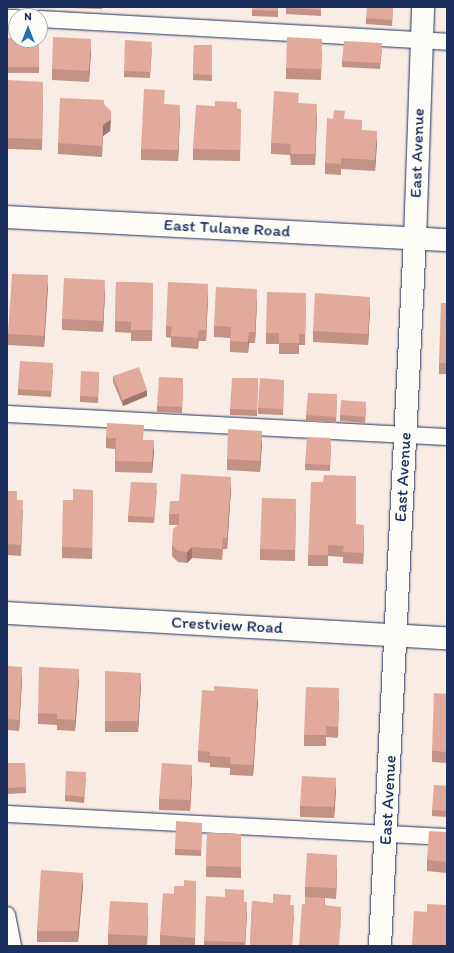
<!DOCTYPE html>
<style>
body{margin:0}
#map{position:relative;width:454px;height:953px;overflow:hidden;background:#f8ece5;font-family:Itim,sans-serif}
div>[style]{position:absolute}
.roads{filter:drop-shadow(0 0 1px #1b2f5e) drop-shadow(0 0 1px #1b2f5e)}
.lane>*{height:16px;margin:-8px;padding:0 8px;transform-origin:8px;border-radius:8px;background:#fdfcf7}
.street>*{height:22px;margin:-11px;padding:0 11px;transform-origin:11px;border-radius:11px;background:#fdfcf7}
.wall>*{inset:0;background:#c29285}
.shaded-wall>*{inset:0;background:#9e776c}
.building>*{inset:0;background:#e2aa9b}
span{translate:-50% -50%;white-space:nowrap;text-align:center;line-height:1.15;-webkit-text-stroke:3px #fdfcf7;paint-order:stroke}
.street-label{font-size:17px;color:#1b2f5e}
.frame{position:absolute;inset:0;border:8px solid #1b2f5e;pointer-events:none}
.north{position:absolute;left:8px;top:8px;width:40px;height:40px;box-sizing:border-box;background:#fdfcf7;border:1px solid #a3aaba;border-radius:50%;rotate:0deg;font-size:11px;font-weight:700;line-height:16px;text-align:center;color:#1b2f5e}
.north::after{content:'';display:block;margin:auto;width:14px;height:18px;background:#1f6fb2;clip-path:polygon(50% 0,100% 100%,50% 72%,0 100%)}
</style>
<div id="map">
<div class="roads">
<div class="lane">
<i style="left:7px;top:18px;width:9px"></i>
<i style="left:40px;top:19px;width:408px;rotate:3.2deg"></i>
<i style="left:7px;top:414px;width:441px;rotate:3deg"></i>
<i style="left:7px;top:814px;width:441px;rotate:3deg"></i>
<i style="left:7px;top:915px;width:32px;rotate:79deg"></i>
</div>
<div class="street">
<i style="left:7px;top:217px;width:441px;rotate:3deg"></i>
<i style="left:7px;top:613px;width:441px;rotate:3.3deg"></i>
<i style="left:380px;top:946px;width:708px;rotate:-87.17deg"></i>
<i style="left:415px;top:239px;width:232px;rotate:-88deg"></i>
</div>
</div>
<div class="wall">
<i style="clip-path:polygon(72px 7px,102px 7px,102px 9px,72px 8px)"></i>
<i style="clip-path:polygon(252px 7px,278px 7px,278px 17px,252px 16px)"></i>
<i style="clip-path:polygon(286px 7px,321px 7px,321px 16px,286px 14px)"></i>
<i style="clip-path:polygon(393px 7px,392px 26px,366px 24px,366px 18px)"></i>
<i style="clip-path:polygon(7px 38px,39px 40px,39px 73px,7px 73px)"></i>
<i style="clip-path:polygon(194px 45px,212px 45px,212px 81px,193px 80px)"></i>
<i style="clip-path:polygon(152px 48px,150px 78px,124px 77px,124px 71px)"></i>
<i style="clip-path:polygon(382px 49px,380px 69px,342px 67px,342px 61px)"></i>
<i style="clip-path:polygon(91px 50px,89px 82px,52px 80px,52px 69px)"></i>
<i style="clip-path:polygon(322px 50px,321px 80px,286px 79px,286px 68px)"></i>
<i style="clip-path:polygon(7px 80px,43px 93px,42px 150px,7px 149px)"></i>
<i style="clip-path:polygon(299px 103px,317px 115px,315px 165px,291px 165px,290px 155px,271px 154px,271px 143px)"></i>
<i style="clip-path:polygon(165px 104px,180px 116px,178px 161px,141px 160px,141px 149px)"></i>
<i style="clip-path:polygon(104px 105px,111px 122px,110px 131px,103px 136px,102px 157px,58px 154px,58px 143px)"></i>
<i style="clip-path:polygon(215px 106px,241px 109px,240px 161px,193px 160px,193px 149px)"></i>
<i style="clip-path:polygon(333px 119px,345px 119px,362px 130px,377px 142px,375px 171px,341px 169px,341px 175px,325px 174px,325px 163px)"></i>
<i style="clip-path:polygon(116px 282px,153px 283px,152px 341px,131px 341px,131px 333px,115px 332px)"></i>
<i style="clip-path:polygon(48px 286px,44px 347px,8px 345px,8px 334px)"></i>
<i style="clip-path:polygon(105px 291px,103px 332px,62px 330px,62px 319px)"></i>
<i style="clip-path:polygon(208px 295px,206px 341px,199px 341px,198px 349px,171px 347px,171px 338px,166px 337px,166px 326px)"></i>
<i style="clip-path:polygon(257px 300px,255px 343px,249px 343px,248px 353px,230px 352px,230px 338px,214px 337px,214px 326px)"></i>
<i style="clip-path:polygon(447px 303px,447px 374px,439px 374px,439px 363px)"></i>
<i style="clip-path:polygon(306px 304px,305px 345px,299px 345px,299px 354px,279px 354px,279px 344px,266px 344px,266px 333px)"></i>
<i style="clip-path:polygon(370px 308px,368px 345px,313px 342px,313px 331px)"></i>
<i style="clip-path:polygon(53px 369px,51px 397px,18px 395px,18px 389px)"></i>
<i style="clip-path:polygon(99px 372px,98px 403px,80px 402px,80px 396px)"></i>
<i style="clip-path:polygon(113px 376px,147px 396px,123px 406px,113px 382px)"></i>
<i style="clip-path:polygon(258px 378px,257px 416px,230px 415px,230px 409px)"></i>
<i style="clip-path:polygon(284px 380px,283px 415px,258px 414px,258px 408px)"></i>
<i style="clip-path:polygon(183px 384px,182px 413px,157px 412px,157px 406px)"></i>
<i style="clip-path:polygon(337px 400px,336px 423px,306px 421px,306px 415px)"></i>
<i style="clip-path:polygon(366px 408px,365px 423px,340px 421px,340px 415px)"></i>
<i style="clip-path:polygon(106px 437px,144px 440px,154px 451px,152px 473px,115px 472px,115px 449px,106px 448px)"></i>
<i style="clip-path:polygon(262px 442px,260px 472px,227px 470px,227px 459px)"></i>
<i style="clip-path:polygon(331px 444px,330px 471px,305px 470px,305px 464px)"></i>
<i style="clip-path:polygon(231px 488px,227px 549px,223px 549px,222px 560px,192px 558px,187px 563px,178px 562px,172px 556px,172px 545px,178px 525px,169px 525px,169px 514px,179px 501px)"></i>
<i style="clip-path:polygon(157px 489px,154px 523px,128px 522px,128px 516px)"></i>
<i style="clip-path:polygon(93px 490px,92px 559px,62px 558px,62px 547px,73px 500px)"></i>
<i style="clip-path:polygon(7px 491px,17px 500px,23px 511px,21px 556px,7px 555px)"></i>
<i style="clip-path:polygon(296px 510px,295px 561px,260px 560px,260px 549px)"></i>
<i style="clip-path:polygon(356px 524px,364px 536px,363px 564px,343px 563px,343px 557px,328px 556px,328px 566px,308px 566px,308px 555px)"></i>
<i style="clip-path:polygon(7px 666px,22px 678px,19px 731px,7px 730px)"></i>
<i style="clip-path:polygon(105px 671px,141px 684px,138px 732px,105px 732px)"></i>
<i style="clip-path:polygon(79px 680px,75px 731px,57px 730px,57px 725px,38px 724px,38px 713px)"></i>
<i style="clip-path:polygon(447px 694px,447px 763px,432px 762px,432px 751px)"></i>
<i style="clip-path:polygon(339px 699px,338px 738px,326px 737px,326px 746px,304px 746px,304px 735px)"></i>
<i style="clip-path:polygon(258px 700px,253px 776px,230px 775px,230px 768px,210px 767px,210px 763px,198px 762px,198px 751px)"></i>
<i style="clip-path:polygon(7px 763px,25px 763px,26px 793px,7px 794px)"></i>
<i style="clip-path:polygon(192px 776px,190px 811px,159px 810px,159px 799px)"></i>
<i style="clip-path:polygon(86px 778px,84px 803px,65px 801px,65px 795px)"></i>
<i style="clip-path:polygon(447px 786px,447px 817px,432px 816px,432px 810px)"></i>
<i style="clip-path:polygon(336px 789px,334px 818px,300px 817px,300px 806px)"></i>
<i style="clip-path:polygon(202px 829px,201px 856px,175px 855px,175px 849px)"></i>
<i style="clip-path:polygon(447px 832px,447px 873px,427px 871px,427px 860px)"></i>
<i style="clip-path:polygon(207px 833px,241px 834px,241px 878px,206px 877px)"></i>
<i style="clip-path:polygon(337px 866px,336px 899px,325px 898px,325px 905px,341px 918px,305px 904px,305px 887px)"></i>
<i style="clip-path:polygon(196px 881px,195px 946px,160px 946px,160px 935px,174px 894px,184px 886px)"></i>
<i style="clip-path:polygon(83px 884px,78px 942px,37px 942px,37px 931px)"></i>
<i style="clip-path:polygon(225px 889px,244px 902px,247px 913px,245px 946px,204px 946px,204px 941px,225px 897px)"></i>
<i style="clip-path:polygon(252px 901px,291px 905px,294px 916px,292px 946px,250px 946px)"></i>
<i style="clip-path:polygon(148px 914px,147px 946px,108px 945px,108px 934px)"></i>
</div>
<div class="shaded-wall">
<i style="clip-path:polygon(91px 39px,91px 50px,89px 82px,89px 71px)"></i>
<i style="clip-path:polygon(317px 104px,317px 115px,315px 165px,315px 154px)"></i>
<i style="clip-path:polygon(180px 105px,180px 116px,178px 161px,178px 150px)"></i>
<i style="clip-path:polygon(111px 111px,110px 131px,103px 136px,102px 157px,103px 125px)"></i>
<i style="clip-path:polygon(377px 131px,377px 142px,375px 171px,375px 160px)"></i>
<i style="clip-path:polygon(48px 275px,48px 286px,44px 347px,44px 336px)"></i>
<i style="clip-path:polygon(105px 280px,105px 291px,103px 332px,103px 321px)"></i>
<i style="clip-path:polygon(208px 284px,208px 295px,206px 341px,206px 330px)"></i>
<i style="clip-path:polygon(257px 289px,257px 300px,255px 343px,255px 332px)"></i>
<i style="clip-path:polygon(370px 297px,370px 308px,368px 345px,368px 334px)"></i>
<i style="clip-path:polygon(249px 332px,249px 343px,248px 353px,248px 342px)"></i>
<i style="clip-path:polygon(147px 390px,147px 396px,123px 406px,123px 400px)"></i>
<i style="clip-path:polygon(262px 431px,262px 442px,260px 472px,260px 461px)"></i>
<i style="clip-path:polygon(154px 440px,154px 451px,152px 473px,152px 462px)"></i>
<i style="clip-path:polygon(231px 477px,231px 488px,227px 549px,227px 538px)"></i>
<i style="clip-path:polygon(364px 525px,364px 536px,363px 564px,363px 553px)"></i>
<i style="clip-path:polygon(192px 547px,192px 558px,187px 563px,187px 552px)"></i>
<i style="clip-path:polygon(22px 667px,22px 678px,19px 731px,19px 720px)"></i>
<i style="clip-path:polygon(79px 669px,79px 680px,75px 731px,75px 720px)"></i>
<i style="clip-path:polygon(141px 673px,141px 684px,138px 732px,138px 721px)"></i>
<i style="clip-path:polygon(258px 689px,258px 700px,253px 776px,253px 765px)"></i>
<i style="clip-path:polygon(192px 765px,192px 776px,190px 811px,190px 800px)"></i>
<i style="clip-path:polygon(336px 778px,336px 789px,334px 818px,334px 807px)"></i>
<i style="clip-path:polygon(337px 855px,337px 866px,336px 899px,336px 888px)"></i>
<i style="clip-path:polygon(83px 873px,83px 884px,78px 942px,78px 931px)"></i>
<i style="clip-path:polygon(247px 902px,247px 913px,245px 946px,245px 942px)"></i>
<i style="clip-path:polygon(148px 903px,148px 914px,147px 946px,147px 936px)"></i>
<i style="clip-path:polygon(341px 907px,341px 918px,339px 946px)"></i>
</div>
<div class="building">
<i style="clip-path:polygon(252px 7px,278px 7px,278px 11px,252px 10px)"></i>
<i style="clip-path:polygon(286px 7px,321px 7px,321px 10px,286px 8px)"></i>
<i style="clip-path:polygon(367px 7px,393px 7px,392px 20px,366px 18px)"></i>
<i style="clip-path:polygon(53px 37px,91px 39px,89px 71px,52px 69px)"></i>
<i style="clip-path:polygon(287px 37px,322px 39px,321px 69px,286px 68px)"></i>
<i style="clip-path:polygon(7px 38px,16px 39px,16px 40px,39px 40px,39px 67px,7px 67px)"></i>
<i style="clip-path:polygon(125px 40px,152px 42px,150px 72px,124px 71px)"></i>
<i style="clip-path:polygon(344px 41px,382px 43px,380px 63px,342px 61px)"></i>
<i style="clip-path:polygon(194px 45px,212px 45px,212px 75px,193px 74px)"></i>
<i style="clip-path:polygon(7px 80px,43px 82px,42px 139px,7px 138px)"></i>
<i style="clip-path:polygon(144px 89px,165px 90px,164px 104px,180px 105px,178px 150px,141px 149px)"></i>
<i style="clip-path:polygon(274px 91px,299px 93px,298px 103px,317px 104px,315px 154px,291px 154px,290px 144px,271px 143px)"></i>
<i style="clip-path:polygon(60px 98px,104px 100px,104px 104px,111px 111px,110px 120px,103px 125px,102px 146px,58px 143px)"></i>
<i style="clip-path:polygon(215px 101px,237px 102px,237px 109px,241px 109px,240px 150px,193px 149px,196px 105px,215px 106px)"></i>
<i style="clip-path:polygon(334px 110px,345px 111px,344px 119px,362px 120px,362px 130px,377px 131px,375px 160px,341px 158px,341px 164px,325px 163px,327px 118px,333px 119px)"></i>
<i style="clip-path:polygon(12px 274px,48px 275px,44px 336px,8px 334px)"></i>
<i style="clip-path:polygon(64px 278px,105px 280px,103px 321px,62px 319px)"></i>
<i style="clip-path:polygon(116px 282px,153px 283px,152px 330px,131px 330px,131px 322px,115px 321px)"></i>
<i style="clip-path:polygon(168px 282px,208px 284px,206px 330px,199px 330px,198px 338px,171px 336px,172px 327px,166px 326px)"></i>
<i style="clip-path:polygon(216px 287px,257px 289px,255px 332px,249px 332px,248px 342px,230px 341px,231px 327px,214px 326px)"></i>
<i style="clip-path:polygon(267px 292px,306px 293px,305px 334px,299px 334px,299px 343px,279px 343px,279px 333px,266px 333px)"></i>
<i style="clip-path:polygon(315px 293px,370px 297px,368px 334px,313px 331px)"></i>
<i style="clip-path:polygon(441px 303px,447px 303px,447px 363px,439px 363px)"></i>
<i style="clip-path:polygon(20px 361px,53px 363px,51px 391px,18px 389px)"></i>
<i style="clip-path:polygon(139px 367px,147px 390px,123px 400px,113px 376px)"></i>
<i style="clip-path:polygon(81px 371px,99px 372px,98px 397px,80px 396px)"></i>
<i style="clip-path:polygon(159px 377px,183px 378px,182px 407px,157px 406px)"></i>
<i style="clip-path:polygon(232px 378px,258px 378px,257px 410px,230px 409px)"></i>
<i style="clip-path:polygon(260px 378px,284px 380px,283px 409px,258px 408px)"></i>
<i style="clip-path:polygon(308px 393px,337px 394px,336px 417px,306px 415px)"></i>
<i style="clip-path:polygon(341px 400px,366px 402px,365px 417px,340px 415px)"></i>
<i style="clip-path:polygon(107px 423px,144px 425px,143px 440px,154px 440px,152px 462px,115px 461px,116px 438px,106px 437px)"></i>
<i style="clip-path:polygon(228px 429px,262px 431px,260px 461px,227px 459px)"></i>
<i style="clip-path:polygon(307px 437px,331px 438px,330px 465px,305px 464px)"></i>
<i style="clip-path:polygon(181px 474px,231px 477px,227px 538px,223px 538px,222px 549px,192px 547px,187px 552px,178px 551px,172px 545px,173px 529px,179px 524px,179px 514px,169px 514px,170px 501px,179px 501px)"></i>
<i style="clip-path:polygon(324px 475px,356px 476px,356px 524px,364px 525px,363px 553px,343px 552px,344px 546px,328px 545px,328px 555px,308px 555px,311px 482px,323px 482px)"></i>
<i style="clip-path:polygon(131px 482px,157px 483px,154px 517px,128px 516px)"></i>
<i style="clip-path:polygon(73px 489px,93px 490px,92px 548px,62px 547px,63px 500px,73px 500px)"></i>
<i style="clip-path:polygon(7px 491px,17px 491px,17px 500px,23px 500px,21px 545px,7px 544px)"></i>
<i style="clip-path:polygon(262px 498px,296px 499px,295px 550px,260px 549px)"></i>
<i style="clip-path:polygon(7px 666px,22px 667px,19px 720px,7px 719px)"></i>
<i style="clip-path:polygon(39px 667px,79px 669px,75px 720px,57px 719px,57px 714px,38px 713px)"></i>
<i style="clip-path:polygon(105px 671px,141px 673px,138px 721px,105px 721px)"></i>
<i style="clip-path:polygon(214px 686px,258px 689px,253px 765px,230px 764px,231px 757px,210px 756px,210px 752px,198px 751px,202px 690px,214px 691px)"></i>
<i style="clip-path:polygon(306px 687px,339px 688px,338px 727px,326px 726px,326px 735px,304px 735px)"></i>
<i style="clip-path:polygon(434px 693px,447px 694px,447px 752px,432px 751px)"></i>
<i style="clip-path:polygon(7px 763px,25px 763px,26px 787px,7px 788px)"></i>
<i style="clip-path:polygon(162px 763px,192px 765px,190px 800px,159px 799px)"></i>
<i style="clip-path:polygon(66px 771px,86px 772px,84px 797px,65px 795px)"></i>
<i style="clip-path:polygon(302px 776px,336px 778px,334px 807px,300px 806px)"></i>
<i style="clip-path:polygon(434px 785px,447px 786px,447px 811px,432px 810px)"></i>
<i style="clip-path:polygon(176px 821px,202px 823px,201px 850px,175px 849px)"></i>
<i style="clip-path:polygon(429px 831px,447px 832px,447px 862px,427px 860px)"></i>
<i style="clip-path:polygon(207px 833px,241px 834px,241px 867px,206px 866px)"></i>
<i style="clip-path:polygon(307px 853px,337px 855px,336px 888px,305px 887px)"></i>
<i style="clip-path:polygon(41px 870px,83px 873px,78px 931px,37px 931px)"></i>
<i style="clip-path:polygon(184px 880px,196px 881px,195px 938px,160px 935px,163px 893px,174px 894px,174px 886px,184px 886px)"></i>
<i style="clip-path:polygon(225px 889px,244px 890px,244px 902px,247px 902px,245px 942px,204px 941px,206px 896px,225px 897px)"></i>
<i style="clip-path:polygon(273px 894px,291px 895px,290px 905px,294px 905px,292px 946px,250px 945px,252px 901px,273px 903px)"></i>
<i style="clip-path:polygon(305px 897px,325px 898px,324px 905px,341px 907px,339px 946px,299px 946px,302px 904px,305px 904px)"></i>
<i style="clip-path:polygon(110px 901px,148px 903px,147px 936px,108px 934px)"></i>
<i style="clip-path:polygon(427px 904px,447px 905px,447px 946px,412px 946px,414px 911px,427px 912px)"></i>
</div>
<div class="street-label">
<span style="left:417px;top:153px;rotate:-88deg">East Avenue</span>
<span style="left:227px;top:228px;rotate:3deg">East Tulane Road</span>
<span style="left:403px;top:477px;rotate:-87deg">East Avenue</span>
<span style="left:227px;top:625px;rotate:3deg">Crestview Road</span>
<span style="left:388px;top:800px;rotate:-87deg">East Avenue</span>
</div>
<div class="frame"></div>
<div class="north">N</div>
</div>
